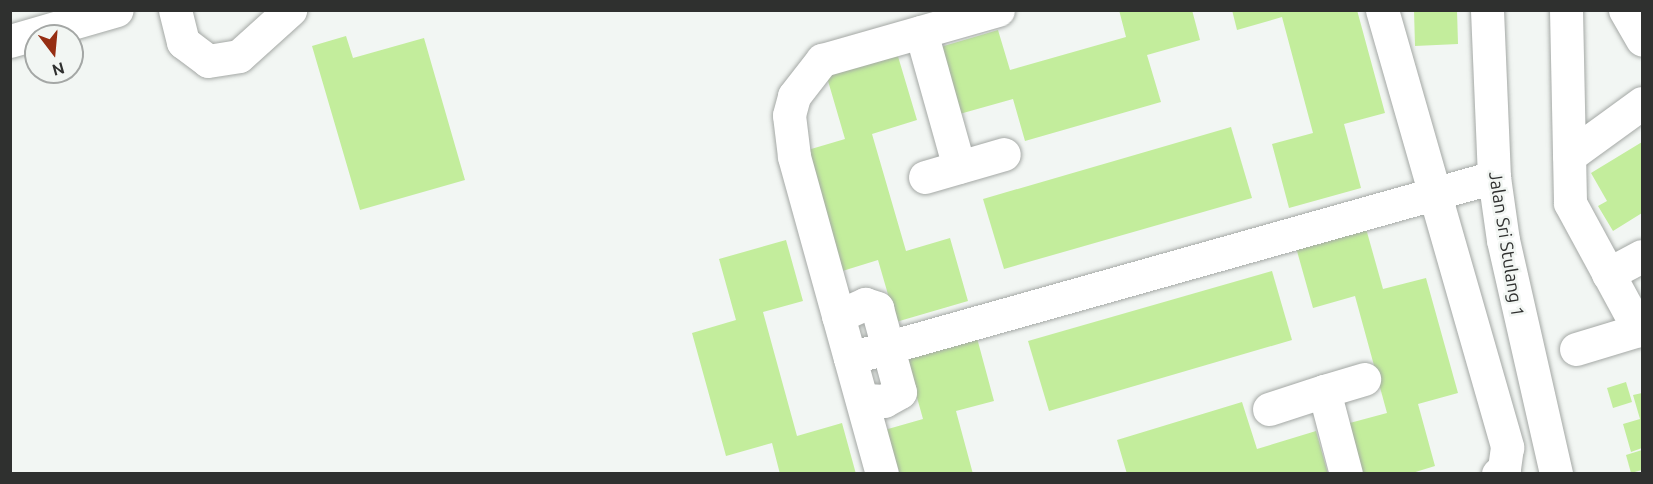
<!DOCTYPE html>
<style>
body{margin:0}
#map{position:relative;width:1653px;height:484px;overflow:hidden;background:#f2f6f3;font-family:Ubuntu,sans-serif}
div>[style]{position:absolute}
.building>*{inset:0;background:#c3ed9c}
.roads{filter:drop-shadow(0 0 2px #a4a8a5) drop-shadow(0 0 2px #a4a8a5)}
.minor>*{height:33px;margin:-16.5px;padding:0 16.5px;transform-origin:16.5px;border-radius:16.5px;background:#fff}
span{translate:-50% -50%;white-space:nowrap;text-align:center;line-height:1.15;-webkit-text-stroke:5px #f2f6f3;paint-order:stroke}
.street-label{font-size:18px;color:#2f302f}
.frame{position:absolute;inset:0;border:12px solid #2f302f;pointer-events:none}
.north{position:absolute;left:24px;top:24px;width:60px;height:60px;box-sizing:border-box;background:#f2f6f3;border:2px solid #a4a7a5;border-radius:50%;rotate:164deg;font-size:16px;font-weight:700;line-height:24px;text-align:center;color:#2f302f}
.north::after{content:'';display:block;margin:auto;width:21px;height:27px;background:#962e13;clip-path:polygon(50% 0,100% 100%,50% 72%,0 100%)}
</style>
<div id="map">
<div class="building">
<i style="clip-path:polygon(1119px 10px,1192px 10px,1200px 40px,1147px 55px,1161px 102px,1025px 141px,1013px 99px,956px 115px,937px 48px,998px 30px,1010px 70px,1126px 37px)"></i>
<i style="clip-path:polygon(1232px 10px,1357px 10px,1385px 113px,1344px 124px,1361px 188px,1289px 208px,1272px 144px,1313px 133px,1282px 17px,1237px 30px)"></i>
<i style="clip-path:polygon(1414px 10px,1457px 10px,1458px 44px,1415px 46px)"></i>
<i style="clip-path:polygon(346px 36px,353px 58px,424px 38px,465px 180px,360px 210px,312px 46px)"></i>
<i style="clip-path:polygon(897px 53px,917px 120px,872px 134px,906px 251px,950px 238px,968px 301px,896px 322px,878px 260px,836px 273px,801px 152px,845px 139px,826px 74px)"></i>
<i style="clip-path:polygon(1231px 127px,1252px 198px,1004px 269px,983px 199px)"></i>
<i style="clip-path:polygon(1642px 142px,1642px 213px,1613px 231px,1598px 206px,1607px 201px,1591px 173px)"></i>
<i style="clip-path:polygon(1365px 225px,1383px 289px,1426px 278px,1458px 393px,1418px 404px,1435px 466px,1409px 474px,1360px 474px,1346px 424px,1387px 413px,1355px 296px,1313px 308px,1295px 244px)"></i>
<i style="clip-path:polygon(786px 240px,803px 301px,763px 312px,797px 436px,842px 423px,856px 474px,780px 474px,772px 443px,726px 456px,692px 333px,736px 320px,719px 259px)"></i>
<i style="clip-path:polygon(1272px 271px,1292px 340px,1049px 411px,1028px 341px)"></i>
<i style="clip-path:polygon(977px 338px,994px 401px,956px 411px,973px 474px,893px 474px,881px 431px,923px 419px,906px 358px)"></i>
<i style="clip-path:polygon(1626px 382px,1632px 402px,1613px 408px,1607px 388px)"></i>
<i style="clip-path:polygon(1642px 393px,1642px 448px,1631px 452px,1623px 424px,1640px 419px,1633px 395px)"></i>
<i style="clip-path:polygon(1242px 402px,1257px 449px,1316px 431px,1328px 474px,1127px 474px,1117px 440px)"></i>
<i style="clip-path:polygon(1642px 450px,1642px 470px,1631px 473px,1626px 455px)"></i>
</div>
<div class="roads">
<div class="minor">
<i style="left:175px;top:10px;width:33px;rotate:76deg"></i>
<i style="left:183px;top:42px;width:31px;rotate:37deg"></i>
<i style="left:208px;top:61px;width:31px;rotate:-9deg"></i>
<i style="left:239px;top:56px;width:69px;rotate:-42deg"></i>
<i style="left:1382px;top:10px;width:455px;rotate:74deg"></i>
<i style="left:1507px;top:447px;width:22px;rotate:98deg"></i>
<i style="left:1504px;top:469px;width:8px;rotate:140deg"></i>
<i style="left:1487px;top:10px;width:167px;rotate:87.6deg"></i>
<i style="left:1494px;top:177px;width:64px;rotate:81.9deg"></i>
<i style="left:1503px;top:240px;width:240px;rotate:77.2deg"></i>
<i style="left:1566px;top:10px;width:193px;rotate:88.8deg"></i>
<i style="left:1570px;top:203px;width:145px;rotate:61.5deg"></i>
<i style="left:1625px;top:10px;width:34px;rotate:60deg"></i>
<i style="left:921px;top:32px;width:140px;rotate:74.3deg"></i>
<i style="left:10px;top:41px;width:111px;rotate:-16.2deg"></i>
<i style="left:1569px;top:156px;width:90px;rotate:-36deg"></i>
<i style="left:925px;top:177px;width:82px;rotate:-16.2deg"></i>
<i style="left:1608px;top:274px;width:38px;rotate:-28deg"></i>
<i style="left:838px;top:316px;width:30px;rotate:-24deg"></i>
<i style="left:865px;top:304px;width:13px;rotate:18deg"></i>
<i style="left:877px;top:308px;width:87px;rotate:74.7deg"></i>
<i style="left:900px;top:392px;width:18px;rotate:151deg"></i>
<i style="left:884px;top:401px;width:22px;rotate:-177deg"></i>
<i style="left:1576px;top:349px;width:69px;rotate:-16.9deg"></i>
<i style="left:850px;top:358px;width:669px;rotate:-15.7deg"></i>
<i style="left:1269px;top:409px;width:58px;rotate:-18.1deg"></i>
<i style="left:882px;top:474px;width:330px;rotate:-105.5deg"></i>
<i style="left:794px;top:156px;width:41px;rotate:-97deg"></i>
<i style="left:789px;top:115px;width:20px;rotate:-75deg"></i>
<i style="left:794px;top:96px;width:46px;rotate:-52.1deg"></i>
<i style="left:822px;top:60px;width:183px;rotate:-15.9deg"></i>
<i style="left:1346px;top:474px;width:86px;rotate:-104.8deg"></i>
<i style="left:1324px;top:391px;width:42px;rotate:-16.7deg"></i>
</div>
</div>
<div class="street-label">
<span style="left:1507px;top:244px;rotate:81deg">Jalan Sri Stulang 1</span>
</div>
<div class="frame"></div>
<div class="north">N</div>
</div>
